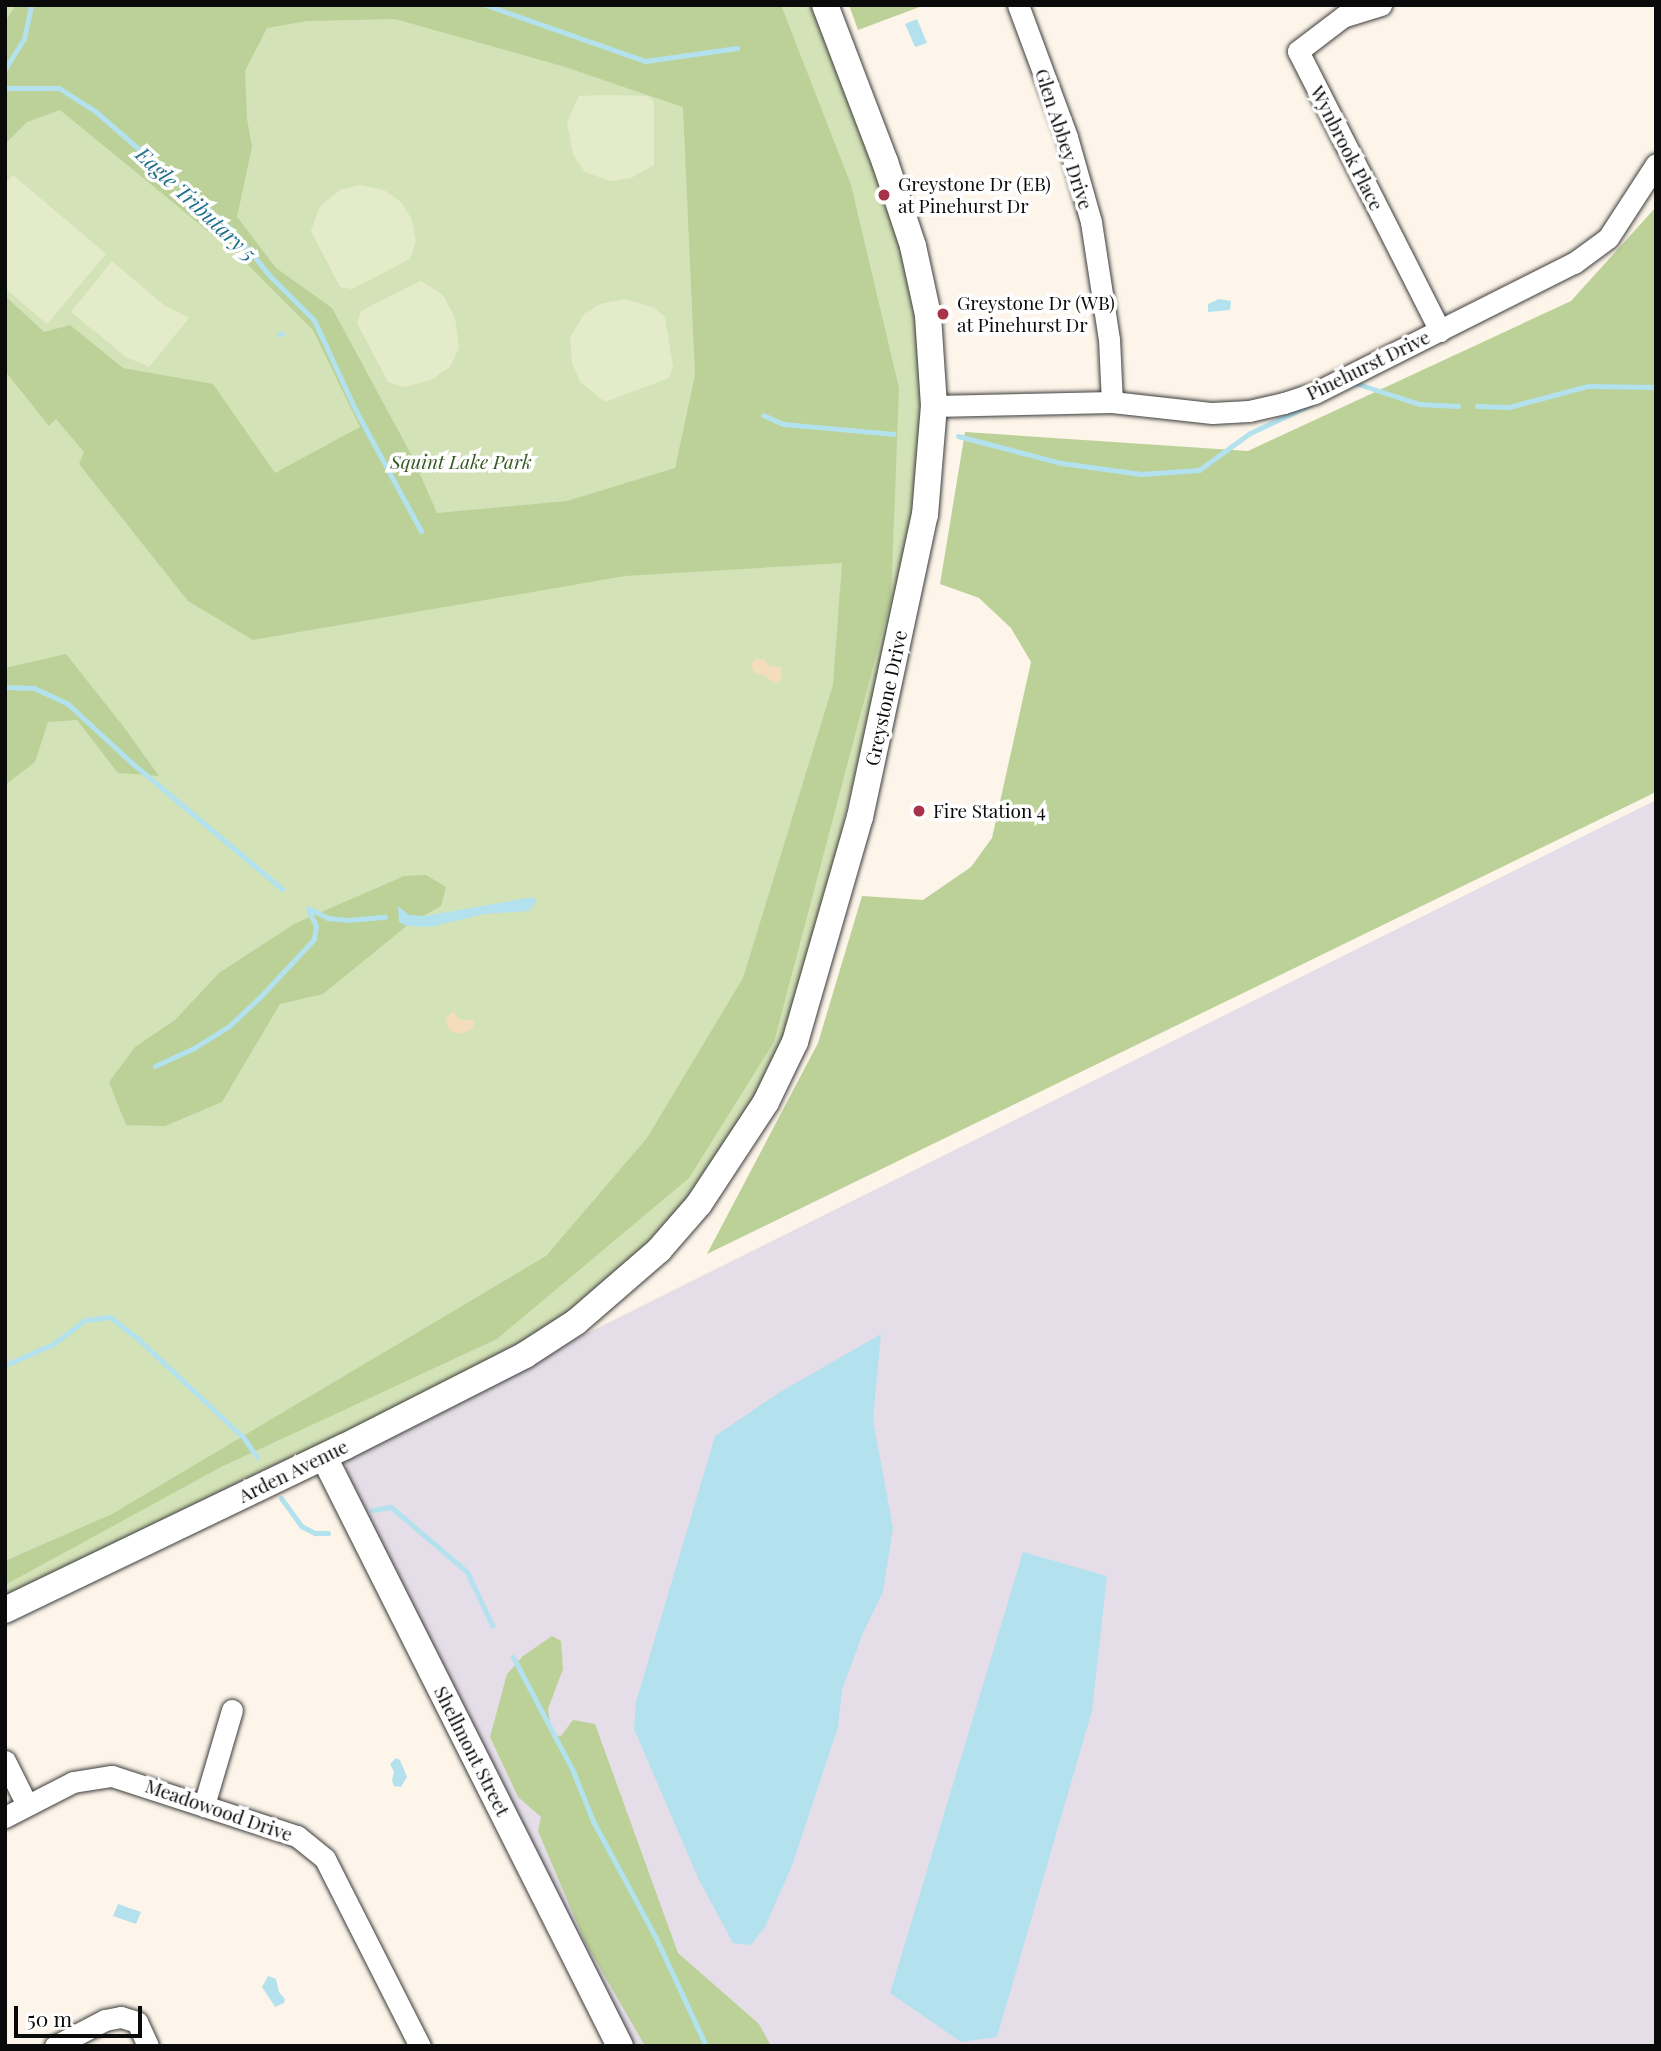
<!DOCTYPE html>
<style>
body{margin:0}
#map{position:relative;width:1661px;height:2051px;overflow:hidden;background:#fdf5e9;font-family:"Playfair Display",serif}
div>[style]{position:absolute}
.industrial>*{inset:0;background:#e5dee8}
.green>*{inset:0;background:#d4e2b7}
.forest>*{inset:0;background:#bbd198}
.sand>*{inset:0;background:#f3ddba}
.pitch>*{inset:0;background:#e4ebc8}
.water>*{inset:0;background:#b3e2ee}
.stream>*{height:5px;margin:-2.5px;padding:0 2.5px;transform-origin:2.5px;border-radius:2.5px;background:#b3e2ee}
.roads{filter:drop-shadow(0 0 2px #3d3d3d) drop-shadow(0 0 2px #3d3d3d)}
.minor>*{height:21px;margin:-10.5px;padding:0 10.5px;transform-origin:10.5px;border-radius:10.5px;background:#fff}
.tertiary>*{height:26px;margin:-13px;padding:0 13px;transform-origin:13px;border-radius:13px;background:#fff}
.dots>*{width:19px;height:19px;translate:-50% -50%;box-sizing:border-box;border:4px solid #fff;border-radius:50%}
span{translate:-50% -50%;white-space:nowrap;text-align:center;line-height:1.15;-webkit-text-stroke:7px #fff;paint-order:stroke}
.street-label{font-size:19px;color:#0a0a0a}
.poi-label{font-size:19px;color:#0a0a0a}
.left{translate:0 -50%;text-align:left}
.park-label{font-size:19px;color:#365922;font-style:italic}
.water-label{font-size:21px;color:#226f8c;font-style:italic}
.frame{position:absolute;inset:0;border:7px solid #0a0a0a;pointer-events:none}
.scale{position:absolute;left:14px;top:2006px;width:128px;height:32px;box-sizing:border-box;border:4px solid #0a0a0a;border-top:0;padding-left:9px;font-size:21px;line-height:24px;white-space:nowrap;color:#0a0a0a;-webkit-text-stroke:5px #fff;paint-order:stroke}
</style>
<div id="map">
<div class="industrial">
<i style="clip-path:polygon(1656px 800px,1656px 2046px,631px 2046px,345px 1474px,348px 1457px,359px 1447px)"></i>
</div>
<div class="green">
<i style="clip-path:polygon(5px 5px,814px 5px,889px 202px,913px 302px,921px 384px,917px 498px,905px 564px,806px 981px,783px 1045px,754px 1104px,711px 1172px,662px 1233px,558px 1321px,508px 1352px,5px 1599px)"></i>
</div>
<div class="forest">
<i style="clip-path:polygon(evenodd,16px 5px,781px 5px,851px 185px,899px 388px,891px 599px,774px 1042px,689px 1178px,497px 1339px,221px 1467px,5px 1585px,5px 1561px,112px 1514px,546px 1256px,647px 1138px,743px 978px,833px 685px,842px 563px,625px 576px,253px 640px,188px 601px,79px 464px,84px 452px,56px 419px,49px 426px,5px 371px,5px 296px,44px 332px,70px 325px,123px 368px,213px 384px,275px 473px,360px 427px,313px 330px,241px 258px,60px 110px,27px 122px,5px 144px,5px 21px,16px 5px,395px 19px,562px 66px,683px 107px,695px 375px,675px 468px,567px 501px,437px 513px,412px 456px,332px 308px,276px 268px,237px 217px,252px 147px,247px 119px,245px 71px,267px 28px,307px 21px,395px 19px)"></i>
<i style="clip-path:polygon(849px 5px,925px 5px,858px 30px)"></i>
<i style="clip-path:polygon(1656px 207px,1656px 792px,707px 1254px,818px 1043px,862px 896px,923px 900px,971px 867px,992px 838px,1031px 662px,1011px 628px,979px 598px,940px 584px,965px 432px,1248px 451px,1571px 301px)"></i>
<i style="clip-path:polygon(66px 654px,123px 726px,159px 776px,118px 773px,77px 720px,48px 722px,35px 762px,5px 785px,5px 668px)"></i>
<i style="clip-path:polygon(426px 875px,446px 887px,441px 906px,409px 924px,323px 994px,280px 1004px,222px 1102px,165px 1126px,126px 1125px,109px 1082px,135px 1047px,175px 1020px,219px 973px,294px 924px,404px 876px)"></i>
<i style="clip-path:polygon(552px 1636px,561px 1641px,563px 1669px,548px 1709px,552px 1735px,561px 1736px,573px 1720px,595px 1724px,678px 1953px,759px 2024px,771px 2046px,645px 2046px,585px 1942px,538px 1831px,541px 1817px,518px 1797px,490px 1737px,507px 1674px,523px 1656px)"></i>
</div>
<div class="sand">
<i style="clip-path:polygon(755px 659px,764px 659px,769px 666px,781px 667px,782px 679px,775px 684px,764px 675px,755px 674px,751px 666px)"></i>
<i style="clip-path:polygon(453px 1011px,459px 1019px,474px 1020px,473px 1029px,458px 1034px,449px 1030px,445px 1019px)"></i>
</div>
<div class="pitch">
<i style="clip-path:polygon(607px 95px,648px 96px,654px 102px,654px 165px,631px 178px,610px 181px,585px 172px,573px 155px,567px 122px,579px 96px)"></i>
<i style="clip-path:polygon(13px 175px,106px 254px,47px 324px,5px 288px,5px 184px)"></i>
<i style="clip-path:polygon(360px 185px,384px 190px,402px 203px,412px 220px,416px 241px,410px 259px,352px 289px,340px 287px,311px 231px,320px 206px,340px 190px)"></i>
<i style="clip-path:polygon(112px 261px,165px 306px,189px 318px,149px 367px,126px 357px,71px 312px)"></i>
<i style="clip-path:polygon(421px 281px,443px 295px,455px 318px,459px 348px,450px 367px,431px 380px,404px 387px,388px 382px,357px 323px,361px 311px)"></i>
<i style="clip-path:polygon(626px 299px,654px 308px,665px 317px,673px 367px,669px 378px,605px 402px,580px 382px,572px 363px,570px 338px,584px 314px,600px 304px)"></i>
</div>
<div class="water">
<i style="clip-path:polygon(917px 19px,927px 43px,915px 47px,905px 24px)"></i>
<i style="clip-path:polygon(1219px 299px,1231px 301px,1230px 310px,1208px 312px,1208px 304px)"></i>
<i style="clip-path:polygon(532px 897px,537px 901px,529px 911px,484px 914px,430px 927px,407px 926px,399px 922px,398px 906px,409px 915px,425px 916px)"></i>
<i style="clip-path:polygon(881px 1334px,873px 1420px,893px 1528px,883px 1592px,863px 1633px,842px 1690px,838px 1727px,793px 1863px,765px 1927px,751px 1945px,733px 1943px,699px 1880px,634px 1729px,636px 1702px,715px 1436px,780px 1392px)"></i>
<i style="clip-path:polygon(1023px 1552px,1107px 1576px,1092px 1711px,997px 2037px,961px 2042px,890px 1993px)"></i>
<i style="clip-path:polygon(396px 1758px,400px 1760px,407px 1777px,401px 1787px,394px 1786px,392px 1780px,394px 1772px,390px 1764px)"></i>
<i style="clip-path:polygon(118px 1904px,141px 1912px,136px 1924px,113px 1916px)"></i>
<i style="clip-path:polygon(268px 1976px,276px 1979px,279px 1992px,285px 1999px,284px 2003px,275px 2007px,262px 1987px)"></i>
</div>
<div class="stream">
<i style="left:486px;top:5px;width:169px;rotate:19.4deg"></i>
<i style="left:645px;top:61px;width:93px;rotate:-8deg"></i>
<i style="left:5px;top:69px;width:36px;rotate:-58deg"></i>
<i style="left:24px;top:39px;width:35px;rotate:-78deg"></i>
<i style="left:5px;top:88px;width:54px"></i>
<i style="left:59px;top:88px;width:43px;rotate:32.6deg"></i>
<i style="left:95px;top:111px;width:184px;rotate:41deg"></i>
<i style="left:234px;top:232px;width:58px;rotate:50.6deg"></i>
<i style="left:271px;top:277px;width:61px;rotate:45deg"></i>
<i style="left:314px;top:320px;width:98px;rotate:65.3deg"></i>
<i style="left:355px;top:409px;width:139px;rotate:61.6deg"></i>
<i style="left:279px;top:334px;width:3px"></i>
<i style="left:1350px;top:385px;width:5px;rotate:-22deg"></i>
<i style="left:1355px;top:383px;width:67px;rotate:18.2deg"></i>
<i style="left:1419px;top:404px;width:39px;rotate:3deg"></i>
<i style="left:1477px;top:406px;width:32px;rotate:2deg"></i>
<i style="left:1509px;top:407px;width:82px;rotate:-14.9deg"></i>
<i style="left:1588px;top:386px;width:68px;rotate:0.8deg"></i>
<i style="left:763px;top:415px;width:22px;rotate:24deg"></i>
<i style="left:783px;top:424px;width:111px;rotate:5.1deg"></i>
<i style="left:958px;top:436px;width:106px;rotate:14.7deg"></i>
<i style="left:1061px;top:463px;width:81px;rotate:7.8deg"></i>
<i style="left:1141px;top:474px;width:58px;rotate:-3.9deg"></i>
<i style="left:1199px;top:470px;width:63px;rotate:-36deg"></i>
<i style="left:1250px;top:433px;width:66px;rotate:-25deg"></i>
<i style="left:5px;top:687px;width:29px;rotate:2deg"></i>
<i style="left:34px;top:688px;width:38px;rotate:25deg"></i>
<i style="left:68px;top:704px;width:87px;rotate:42.7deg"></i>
<i style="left:132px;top:763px;width:196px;rotate:40deg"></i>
<i style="left:310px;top:909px;width:20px;rotate:27deg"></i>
<i style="left:328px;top:918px;width:20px;rotate:6deg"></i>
<i style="left:348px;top:920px;width:37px;rotate:-5deg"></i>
<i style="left:155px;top:1066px;width:43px;rotate:-24.8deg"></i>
<i style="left:194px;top:1048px;width:40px;rotate:-32deg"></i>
<i style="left:228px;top:1027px;width:44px;rotate:-43.2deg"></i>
<i style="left:260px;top:997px;width:79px;rotate:-47deg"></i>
<i style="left:314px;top:939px;width:13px;rotate:-81deg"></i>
<i style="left:316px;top:926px;width:19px;rotate:-115deg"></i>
<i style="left:5px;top:1365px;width:52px;rotate:-23.6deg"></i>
<i style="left:53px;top:1344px;width:40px;rotate:-37deg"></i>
<i style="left:85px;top:1320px;width:25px;rotate:-7deg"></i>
<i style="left:110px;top:1317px;width:33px;rotate:38deg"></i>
<i style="left:136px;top:1337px;width:146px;rotate:43.1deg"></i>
<i style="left:243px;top:1437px;width:24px;rotate:55deg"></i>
<i style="left:281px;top:1498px;width:34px;rotate:54deg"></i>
<i style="left:301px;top:1526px;width:16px;rotate:27deg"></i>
<i style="left:315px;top:1533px;width:13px"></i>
<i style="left:372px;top:1510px;width:19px;rotate:-9deg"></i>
<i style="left:391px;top:1507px;width:100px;rotate:40.5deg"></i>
<i style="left:467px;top:1572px;width:59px;rotate:64.7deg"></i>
<i style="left:513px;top:1657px;width:129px;rotate:62.2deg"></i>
<i style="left:573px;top:1771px;width:54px;rotate:68.2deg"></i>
<i style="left:593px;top:1821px;width:131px;rotate:61.7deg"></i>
<i style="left:655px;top:1936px;width:121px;rotate:65.1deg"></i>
</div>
<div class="roads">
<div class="minor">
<i style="left:1018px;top:5px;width:141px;rotate:69.6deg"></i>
<i style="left:1067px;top:137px;width:88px;rotate:74.2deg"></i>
<i style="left:1091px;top:222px;width:118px;rotate:81.3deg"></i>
<i style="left:1109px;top:339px;width:63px;rotate:87.3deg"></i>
<i style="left:1381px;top:5px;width:39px;rotate:163deg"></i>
<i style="left:1344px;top:16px;width:58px;rotate:142.7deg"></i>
<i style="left:1298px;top:51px;width:314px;rotate:63.1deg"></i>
<i style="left:934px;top:406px;width:178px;rotate:-1.3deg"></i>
<i style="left:1112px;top:402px;width:101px;rotate:6.3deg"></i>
<i style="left:1212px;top:413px;width:37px;rotate:-3deg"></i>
<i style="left:1249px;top:411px;width:36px;rotate:-13deg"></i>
<i style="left:1284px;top:403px;width:33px;rotate:-18deg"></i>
<i style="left:1315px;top:393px;width:290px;rotate:-26.7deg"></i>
<i style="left:1574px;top:263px;width:42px;rotate:-36.3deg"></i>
<i style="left:1608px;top:238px;width:88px;rotate:-57deg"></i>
<i style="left:5px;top:1761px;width:49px;rotate:63.4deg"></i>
<i style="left:204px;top:1805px;width:99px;rotate:-73.6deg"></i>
<i style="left:5px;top:1817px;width:76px;rotate:-27.2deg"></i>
<i style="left:73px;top:1782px;width:39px;rotate:-9deg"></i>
<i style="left:112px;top:1776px;width:194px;rotate:18deg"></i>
<i style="left:297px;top:1836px;width:36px;rotate:39deg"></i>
<i style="left:325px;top:1859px;width:210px;rotate:63.1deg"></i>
<i style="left:55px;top:2046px;width:56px;rotate:-27.5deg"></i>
<i style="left:105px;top:2020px;width:16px;rotate:-11deg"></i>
<i style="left:121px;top:2017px;width:17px;rotate:17deg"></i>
<i style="left:137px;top:2022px;width:26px;rotate:65deg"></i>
</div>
<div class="tertiary">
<i style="left:324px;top:1457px;width:659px;rotate:63.32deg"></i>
<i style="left:5px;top:1610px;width:376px;rotate:-25.7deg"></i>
<i style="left:344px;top:1447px;width:203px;rotate:-26.9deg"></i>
<i style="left:525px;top:1355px;width:61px;rotate:-32.9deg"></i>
<i style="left:576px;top:1322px;width:110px;rotate:-40.9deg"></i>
<i style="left:659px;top:1250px;width:61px;rotate:-49deg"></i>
<i style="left:699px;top:1204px;width:122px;rotate:-56.7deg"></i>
<i style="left:766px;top:1102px;width:67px;rotate:-64.2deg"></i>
<i style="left:795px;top:1042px;width:234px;rotate:-73.9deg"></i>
<i style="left:860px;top:817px;width:309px;rotate:-77.9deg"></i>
<i style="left:925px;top:515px;width:109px;rotate:-85.3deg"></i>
<i style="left:934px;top:406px;width:91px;rotate:-93.8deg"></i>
<i style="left:928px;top:315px;width:71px;rotate:-102.3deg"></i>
<i style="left:913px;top:246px;width:89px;rotate:-108.4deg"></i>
<i style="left:885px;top:162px;width:168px;rotate:-110.9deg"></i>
</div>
</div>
<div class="dots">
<i style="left:884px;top:195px;background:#a9324b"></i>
<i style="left:943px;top:314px;background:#a9324b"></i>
<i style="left:919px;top:811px;background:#a9324b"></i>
</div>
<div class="street-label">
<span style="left:1064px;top:139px;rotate:72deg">Glen Abbey Drive</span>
<span style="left:1347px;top:148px;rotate:63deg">Wynbrook Place</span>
<span style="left:1368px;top:365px;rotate:-26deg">Pinehurst Drive</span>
<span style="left:886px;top:698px;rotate:-78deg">Greystone Drive</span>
<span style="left:293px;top:1471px;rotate:-26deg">Arden Avenue</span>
<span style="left:472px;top:1751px;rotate:63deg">Shellmont Street</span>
<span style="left:219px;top:1810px;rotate:19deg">Meadowood Drive</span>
</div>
<div class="poi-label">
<span class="left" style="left:898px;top:195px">Greystone Dr (EB)<br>at Pinehurst Dr</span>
<span class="left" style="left:957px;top:314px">Greystone Dr (WB)<br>at Pinehurst Dr</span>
<span class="left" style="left:933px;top:811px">Fire Station 4</span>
</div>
<div class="park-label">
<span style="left:461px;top:462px">Squint Lake Park</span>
</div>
<div class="water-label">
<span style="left:197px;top:203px;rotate:43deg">Eagle Tributary 5</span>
</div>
<div class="frame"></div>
<div class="scale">50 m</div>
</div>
